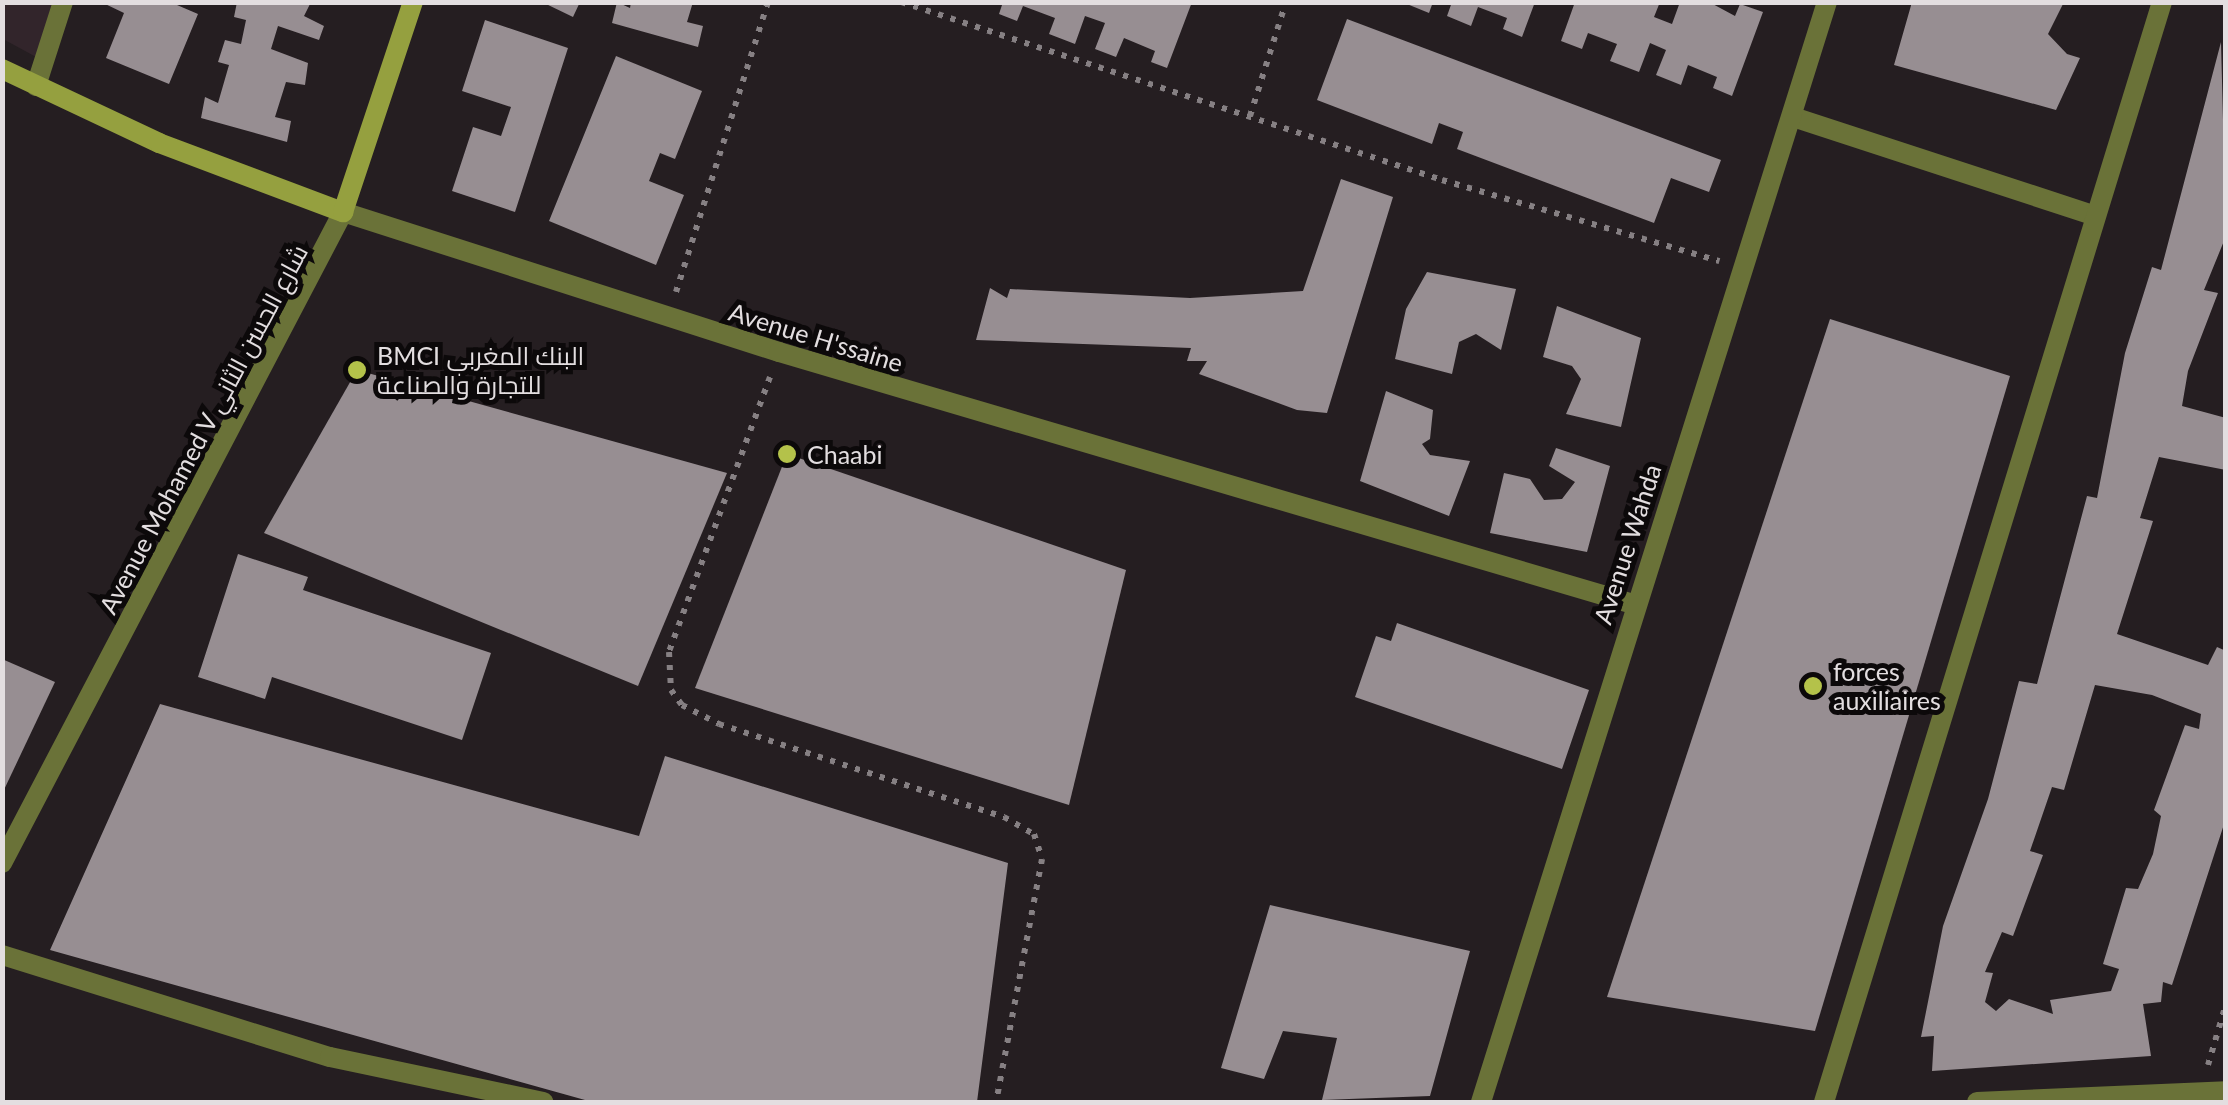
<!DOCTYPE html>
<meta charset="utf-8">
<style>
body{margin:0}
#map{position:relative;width:2228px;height:1105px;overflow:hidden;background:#251e21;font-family:Lato,Cairo,sans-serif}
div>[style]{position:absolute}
.built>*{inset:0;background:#32252b}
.building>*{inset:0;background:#978e92}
.path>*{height:6px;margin-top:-3px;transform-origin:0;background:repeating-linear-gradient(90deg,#868083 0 5px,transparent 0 13px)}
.lane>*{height:20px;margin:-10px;padding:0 10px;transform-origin:10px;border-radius:10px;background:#6a7238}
.street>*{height:20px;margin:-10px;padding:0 10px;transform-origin:10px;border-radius:10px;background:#6a7238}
.secondary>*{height:20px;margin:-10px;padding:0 10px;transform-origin:10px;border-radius:10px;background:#95a03f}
.dots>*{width:28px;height:28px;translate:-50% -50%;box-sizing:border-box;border:5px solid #0c090a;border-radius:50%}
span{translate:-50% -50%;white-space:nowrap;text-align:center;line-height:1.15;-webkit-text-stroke:10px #0c090a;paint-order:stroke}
.street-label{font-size:25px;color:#e3dee0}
.poi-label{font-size:25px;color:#e3dee0}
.left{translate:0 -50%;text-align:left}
.frame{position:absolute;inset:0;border:5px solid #e3dee0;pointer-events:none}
</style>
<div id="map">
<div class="built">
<i style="clip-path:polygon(2px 3px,54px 3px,38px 58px,3px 39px)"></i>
</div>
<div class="building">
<i style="clip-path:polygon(101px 2px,170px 2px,198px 14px,169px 84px,106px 58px,124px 13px)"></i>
<i style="clip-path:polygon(237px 2px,311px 2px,304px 16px,324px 26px,319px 40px,278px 26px,271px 49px,308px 63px,305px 85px,286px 82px,275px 117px,291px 121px,287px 142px,201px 118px,205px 97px,218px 103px,229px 65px,218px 62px,225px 40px,241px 44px,246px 20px,234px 17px)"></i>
<i style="clip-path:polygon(542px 2px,580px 2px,573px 17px)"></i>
<i style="clip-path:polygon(617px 2px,630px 8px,631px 2px,693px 2px,687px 22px,703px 26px,698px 47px,612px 23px)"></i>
<i style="clip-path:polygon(1003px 2px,1192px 2px,1167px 68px,1151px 62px,1155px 51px,1124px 38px,1116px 57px,1095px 49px,1105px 23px,1085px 16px,1075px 44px,1049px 34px,1055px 18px,1023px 6px,1017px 21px,999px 14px)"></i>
<i style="clip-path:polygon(1402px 2px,1433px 2px,1429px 13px)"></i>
<i style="clip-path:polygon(1452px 2px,1535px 2px,1522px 37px,1503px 29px,1507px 18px,1478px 7px,1471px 26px,1447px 16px)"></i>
<i style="clip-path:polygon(1575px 2px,1660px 2px,1654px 17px,1672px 24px,1680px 2px,1709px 2px,1735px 16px,1740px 4px,1763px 12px,1732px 96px,1713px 88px,1717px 77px,1688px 65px,1681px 85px,1656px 75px,1666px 50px,1650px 43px,1639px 72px,1610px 61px,1617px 44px,1588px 33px,1582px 49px,1561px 41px)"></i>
<i style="clip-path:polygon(1912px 2px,2064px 2px,2048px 34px,2067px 54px,2080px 58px,2056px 110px,1894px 65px)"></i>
<i style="clip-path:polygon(1347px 19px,1721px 160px,1709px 192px,1671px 178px,1654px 223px,1457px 149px,1463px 132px,1439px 123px,1432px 144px,1317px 100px)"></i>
<i style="clip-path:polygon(485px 20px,568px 48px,515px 212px,452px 191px,473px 127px,501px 136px,511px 107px,462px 91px)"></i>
<i style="clip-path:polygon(evenodd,2221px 42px,2226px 236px,2204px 290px,2218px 293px,2188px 371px,2182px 406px,2226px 418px,2226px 470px,2159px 457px,2140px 518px,2153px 521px,2117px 634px,2208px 665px,2217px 647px,2226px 651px,2226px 818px,2172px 985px,2163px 982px,2161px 1002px,2143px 1004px,2151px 1056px,1932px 1071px,1934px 1036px,1921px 1037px,1943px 926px,1988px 799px,2019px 681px,2037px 684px,2087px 496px,2097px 498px,2125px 353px,2152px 267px,2161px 270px,2221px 42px,2095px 685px,2152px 695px,2201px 714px,2199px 729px,2185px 725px,2154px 810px,2161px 816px,2153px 854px,2138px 889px,2126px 888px,2103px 964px,2119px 969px,2111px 991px,2050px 1000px,2053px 1014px,2009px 999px,1996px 1011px,1985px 1002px,1993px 973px,1985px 972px,2002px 932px,2013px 936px,2043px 855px,2030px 851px,2052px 787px,2064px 790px,2095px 685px)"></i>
<i style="clip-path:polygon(616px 56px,702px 91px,675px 159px,660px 153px,649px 181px,684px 195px,656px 265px,549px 221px)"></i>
<i style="clip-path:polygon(1341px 179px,1393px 197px,1327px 413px,1297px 410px,1199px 374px,1207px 361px,1187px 361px,1191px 348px,976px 340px,990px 288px,1007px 298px,1010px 289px,1190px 298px,1303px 291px)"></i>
<i style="clip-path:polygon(1427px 272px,1516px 289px,1501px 350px,1476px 334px,1459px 342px,1452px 374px,1395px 359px,1406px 309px)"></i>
<i style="clip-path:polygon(1557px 306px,1641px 338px,1621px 427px,1566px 414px,1581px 379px,1572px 366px,1543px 357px)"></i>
<i style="clip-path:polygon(1830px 319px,2010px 376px,1815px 1031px,1607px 997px)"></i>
<i style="clip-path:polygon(357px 370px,727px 473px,638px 686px,264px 533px)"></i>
<i style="clip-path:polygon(1386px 391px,1433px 410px,1430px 439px,1422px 444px,1430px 455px,1470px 461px,1449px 516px,1360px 481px)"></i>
<i style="clip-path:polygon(1556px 448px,1610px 466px,1587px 552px,1490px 533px,1504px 473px,1530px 479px,1544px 500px,1562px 499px,1575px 482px,1549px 466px)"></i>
<i style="clip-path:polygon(787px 454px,1126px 570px,1069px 805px,695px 688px)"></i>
<i style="clip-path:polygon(238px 554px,308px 577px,303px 590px,491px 653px,462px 740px,272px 677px,265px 699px,198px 677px)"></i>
<i style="clip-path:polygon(1397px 623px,1589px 690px,1562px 769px,1355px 697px,1376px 636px,1391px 641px)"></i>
<i style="clip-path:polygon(2px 659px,55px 682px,2px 794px)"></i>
<i style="clip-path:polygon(160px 704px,639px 836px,665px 756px,1008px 863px,977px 1102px,585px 1100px,50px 950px)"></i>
<i style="clip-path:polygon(1270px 905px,1470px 951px,1430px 1096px,1322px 1100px,1337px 1038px,1283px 1031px,1264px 1079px,1221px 1068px)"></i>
</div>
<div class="path">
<i style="left:901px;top:2px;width:570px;rotate:18.21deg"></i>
<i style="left:1442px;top:180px;width:289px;rotate:16.3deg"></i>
<i style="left:1250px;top:116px;width:120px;rotate:-72.5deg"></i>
<i style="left:676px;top:292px;width:304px;rotate:-72.4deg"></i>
<i style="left:770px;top:377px;width:293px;rotate:110.2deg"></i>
<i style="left:669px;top:652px;width:38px;rotate:87deg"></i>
<i style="left:671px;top:690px;width:19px;rotate:54deg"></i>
<i style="left:682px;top:705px;width:42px;rotate:27.2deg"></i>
<i style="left:719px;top:724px;width:300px;rotate:18.1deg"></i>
<i style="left:1004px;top:817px;width:34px;rotate:30deg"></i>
<i style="left:1034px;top:834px;width:26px;rotate:72deg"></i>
<i style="left:1042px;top:859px;width:247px;rotate:100.7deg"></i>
<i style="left:2208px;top:1065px;width:64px;rotate:-73.6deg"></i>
</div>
<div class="lane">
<i style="left:1793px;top:117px;width:316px;rotate:18.1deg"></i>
</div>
<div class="street">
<i style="left:36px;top:86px;width:88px;rotate:-72.2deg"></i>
<i style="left:2px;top:863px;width:735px;rotate:-62.35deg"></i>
<i style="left:343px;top:212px;width:458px;rotate:17.8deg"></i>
<i style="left:779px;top:352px;width:890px;rotate:16.44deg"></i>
<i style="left:2px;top:955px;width:343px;rotate:17.3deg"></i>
<i style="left:330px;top:1057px;width:218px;rotate:11.9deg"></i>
<i style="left:1481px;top:1102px;width:1153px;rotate:-72.54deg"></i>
<i style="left:1824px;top:1102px;width:1151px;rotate:-72.92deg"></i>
<i style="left:1977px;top:1102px;width:249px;rotate:-2.5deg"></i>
</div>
<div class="secondary">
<i style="left:2px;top:69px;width:174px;rotate:25.2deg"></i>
<i style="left:159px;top:143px;width:197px;rotate:20.6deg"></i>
<i style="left:343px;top:212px;width:221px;rotate:-71.6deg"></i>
</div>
<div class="dots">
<i style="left:357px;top:370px;background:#b4c24a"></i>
<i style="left:787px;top:454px;background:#b4c24a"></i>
<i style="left:1813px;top:686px;background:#b4c24a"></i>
</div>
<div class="street-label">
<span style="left:816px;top:337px;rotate:17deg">Avenue H'ssaine</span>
<span style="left:203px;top:429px;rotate:-62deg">Avenue Mohamed V شارع الحسن الثاني</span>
<span style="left:1627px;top:544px;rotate:-72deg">Avenue Wahda</span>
</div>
<div class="poi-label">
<span class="left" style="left:377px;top:370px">BMCI البنك المغربي<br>للتجارة والصناعة</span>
<span class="left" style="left:807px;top:454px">Chaabi</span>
<span class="left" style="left:1833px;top:686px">forces<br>auxiliaires</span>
</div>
<div class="frame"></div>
</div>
